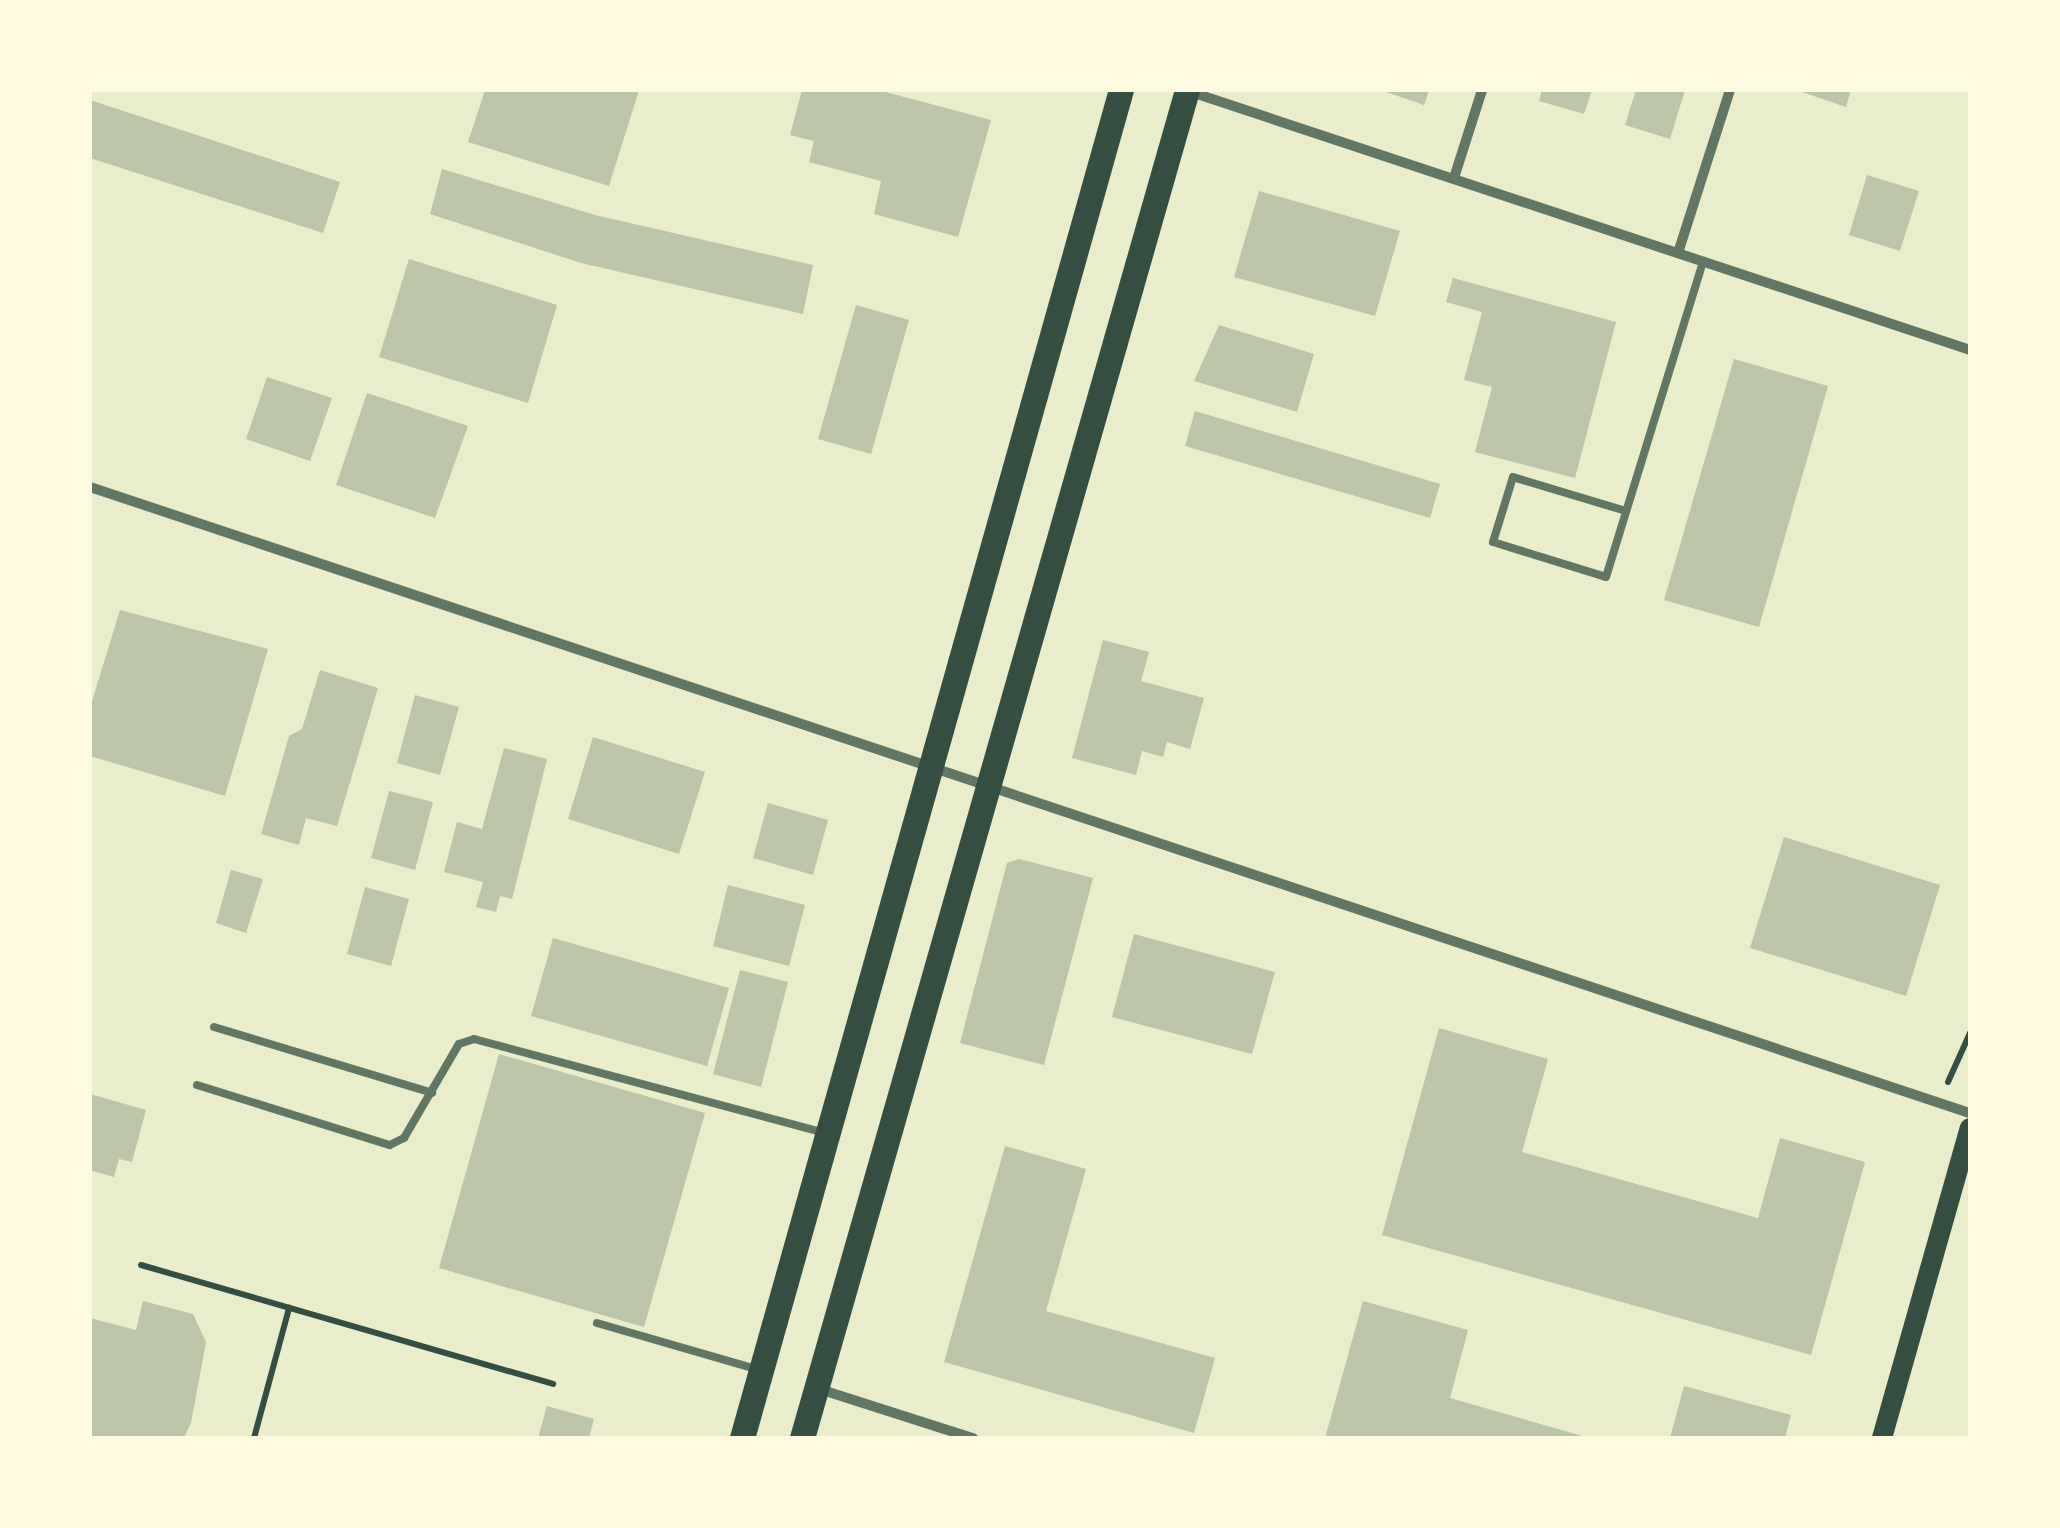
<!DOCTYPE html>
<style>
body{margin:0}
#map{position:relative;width:2060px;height:1528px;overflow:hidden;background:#e9edc9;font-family:"Roboto Condensed",sans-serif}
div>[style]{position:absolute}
.building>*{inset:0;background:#bcc5a7}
.path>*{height:6px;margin:-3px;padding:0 3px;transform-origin:3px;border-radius:3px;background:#344e41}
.service>*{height:8px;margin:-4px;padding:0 4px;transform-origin:4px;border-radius:4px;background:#617663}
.minor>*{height:10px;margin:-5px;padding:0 5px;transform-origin:5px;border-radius:5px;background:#617663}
.secondary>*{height:20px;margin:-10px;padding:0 10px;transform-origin:10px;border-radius:10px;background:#344e41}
.primary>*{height:25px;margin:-12.5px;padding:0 12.5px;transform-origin:12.5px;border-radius:12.5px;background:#344e41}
span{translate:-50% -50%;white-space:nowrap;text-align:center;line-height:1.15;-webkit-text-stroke:10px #fefae0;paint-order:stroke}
.frame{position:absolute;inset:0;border:92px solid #fefae0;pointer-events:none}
</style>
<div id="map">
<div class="building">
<i style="clip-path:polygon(485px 90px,639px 90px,609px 186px,468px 142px)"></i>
<i style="clip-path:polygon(802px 90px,878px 90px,991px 120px,958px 237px,874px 214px,881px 181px,809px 162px,814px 141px,790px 135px)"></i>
<i style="clip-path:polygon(1380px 90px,1429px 90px,1424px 105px)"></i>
<i style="clip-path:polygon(1542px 90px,1592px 90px,1584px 114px,1539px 101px)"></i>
<i style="clip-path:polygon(1636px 90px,1685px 90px,1670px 139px,1625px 125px)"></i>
<i style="clip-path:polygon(1796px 90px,1851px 90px,1846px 107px)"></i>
<i style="clip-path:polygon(90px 100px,340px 182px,323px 233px,90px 158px)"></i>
<i style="clip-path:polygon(442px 169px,595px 215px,813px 265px,803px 314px,581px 263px,430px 214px)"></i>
<i style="clip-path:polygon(1867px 175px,1919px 191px,1900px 251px,1849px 235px)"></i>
<i style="clip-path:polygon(1259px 191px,1400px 231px,1375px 316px,1234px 277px)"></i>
<i style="clip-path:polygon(409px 259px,557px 305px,528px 403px,379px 357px)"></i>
<i style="clip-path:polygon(1453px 278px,1616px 322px,1575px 478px,1475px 452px,1492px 387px,1464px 380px,1482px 312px,1446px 302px)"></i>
<i style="clip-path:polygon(856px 305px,909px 320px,871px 454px,818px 439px)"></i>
<i style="clip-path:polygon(1219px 325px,1314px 354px,1297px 412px,1194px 381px)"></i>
<i style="clip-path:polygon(1734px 359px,1828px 386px,1759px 627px,1664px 600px)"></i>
<i style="clip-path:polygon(267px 377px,332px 398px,310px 461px,246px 439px)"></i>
<i style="clip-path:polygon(367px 393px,468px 426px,435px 518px,336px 485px)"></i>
<i style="clip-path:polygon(1195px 411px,1440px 484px,1430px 518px,1185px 446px)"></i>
<i style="clip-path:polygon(120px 610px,268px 649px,225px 796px,90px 756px,90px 708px)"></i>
<i style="clip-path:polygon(1103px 640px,1149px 652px,1141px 681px,1204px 698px,1190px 749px,1167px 742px,1163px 757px,1142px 751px,1136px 775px,1072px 758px)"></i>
<i style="clip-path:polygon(320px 670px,378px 688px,337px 826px,306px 818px,299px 845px,261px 834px,289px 736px,302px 729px)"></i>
<i style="clip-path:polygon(415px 695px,459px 707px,440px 775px,397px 763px)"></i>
<i style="clip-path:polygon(593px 737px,705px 772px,679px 854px,568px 819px)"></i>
<i style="clip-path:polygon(504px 748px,547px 759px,512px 899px,500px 896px,496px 912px,476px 907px,483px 882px,444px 872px,457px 822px,482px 829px)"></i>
<i style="clip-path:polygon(389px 791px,433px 802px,415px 870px,371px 858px)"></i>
<i style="clip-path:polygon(768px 803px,828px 820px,813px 875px,753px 858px)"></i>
<i style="clip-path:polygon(1784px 837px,1940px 885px,1906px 996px,1750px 948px)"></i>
<i style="clip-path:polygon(1019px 859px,1093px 878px,1044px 1065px,960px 1043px,1007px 863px)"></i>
<i style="clip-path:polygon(231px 870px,263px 879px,246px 933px,216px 923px)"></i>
<i style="clip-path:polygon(728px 885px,805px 905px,789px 966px,713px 946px)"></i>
<i style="clip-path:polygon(365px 887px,409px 899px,391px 966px,347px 954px)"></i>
<i style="clip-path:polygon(1134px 934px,1275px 972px,1252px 1054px,1112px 1017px)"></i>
<i style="clip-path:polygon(553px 938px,729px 988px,707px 1066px,531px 1016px)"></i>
<i style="clip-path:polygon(740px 970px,788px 982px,761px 1087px,713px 1074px)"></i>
<i style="clip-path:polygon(1439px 1028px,1548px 1059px,1522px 1152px,1758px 1218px,1780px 1138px,1865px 1162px,1811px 1355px,1382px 1235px)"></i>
<i style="clip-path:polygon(499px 1054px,705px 1113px,644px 1327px,439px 1268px)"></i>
<i style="clip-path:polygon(90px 1094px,146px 1110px,132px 1162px,119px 1159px,114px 1177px,90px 1170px)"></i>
<i style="clip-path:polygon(1005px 1146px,1086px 1169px,1046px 1311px,1215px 1358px,1194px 1433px,944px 1362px)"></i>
<i style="clip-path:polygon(143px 1301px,193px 1314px,206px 1342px,191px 1423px,184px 1438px,90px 1438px,90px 1318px,136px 1330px)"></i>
<i style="clip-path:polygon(1363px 1301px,1468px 1330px,1450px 1398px,1589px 1438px,1325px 1438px)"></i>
<i style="clip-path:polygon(1684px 1386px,1791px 1415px,1785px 1438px,1670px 1438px)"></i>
<i style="clip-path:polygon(547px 1406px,594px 1419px,589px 1438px,538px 1438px)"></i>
</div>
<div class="path">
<i style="left:1948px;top:1082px;width:54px;rotate:-65.8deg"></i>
<i style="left:141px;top:1265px;width:429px;rotate:16.1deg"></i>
<i style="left:254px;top:1438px;width:135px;rotate:-74.9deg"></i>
</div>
<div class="service">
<i style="left:1626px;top:511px;width:118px;rotate:-163.3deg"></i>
<i style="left:1513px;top:477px;width:68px;rotate:107.1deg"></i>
<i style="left:1493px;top:542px;width:118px;rotate:17.2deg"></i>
<i style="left:1606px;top:577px;width:330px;rotate:-72.9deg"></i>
<i style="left:214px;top:1027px;width:228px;rotate:16.8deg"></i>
<i style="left:197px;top:1085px;width:202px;rotate:17.3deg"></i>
<i style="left:390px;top:1145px;width:16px;rotate:-27deg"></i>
<i style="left:404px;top:1138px;width:109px;rotate:-59.7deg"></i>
<i style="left:459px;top:1044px;width:16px;rotate:-18deg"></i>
<i style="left:474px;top:1039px;width:362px;rotate:15deg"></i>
<i style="left:597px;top:1323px;width:166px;rotate:16.1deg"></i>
</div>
<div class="minor">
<i style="left:1188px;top:91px;width:824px;rotate:18.32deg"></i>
<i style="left:1454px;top:178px;width:92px;rotate:-72.3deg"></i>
<i style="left:1678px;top:253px;width:171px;rotate:-72.3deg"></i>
<i style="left:90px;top:487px;width:1981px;rotate:18.42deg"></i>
<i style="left:816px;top:1388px;width:165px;rotate:17.7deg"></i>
</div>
<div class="secondary">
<i style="left:1882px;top:1438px;width:322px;rotate:-74.2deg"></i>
</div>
<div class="primary">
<i style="left:742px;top:1438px;width:1400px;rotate:-74.3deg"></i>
<i style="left:802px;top:1438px;width:1402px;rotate:-74.06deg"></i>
</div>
<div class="frame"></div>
</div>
